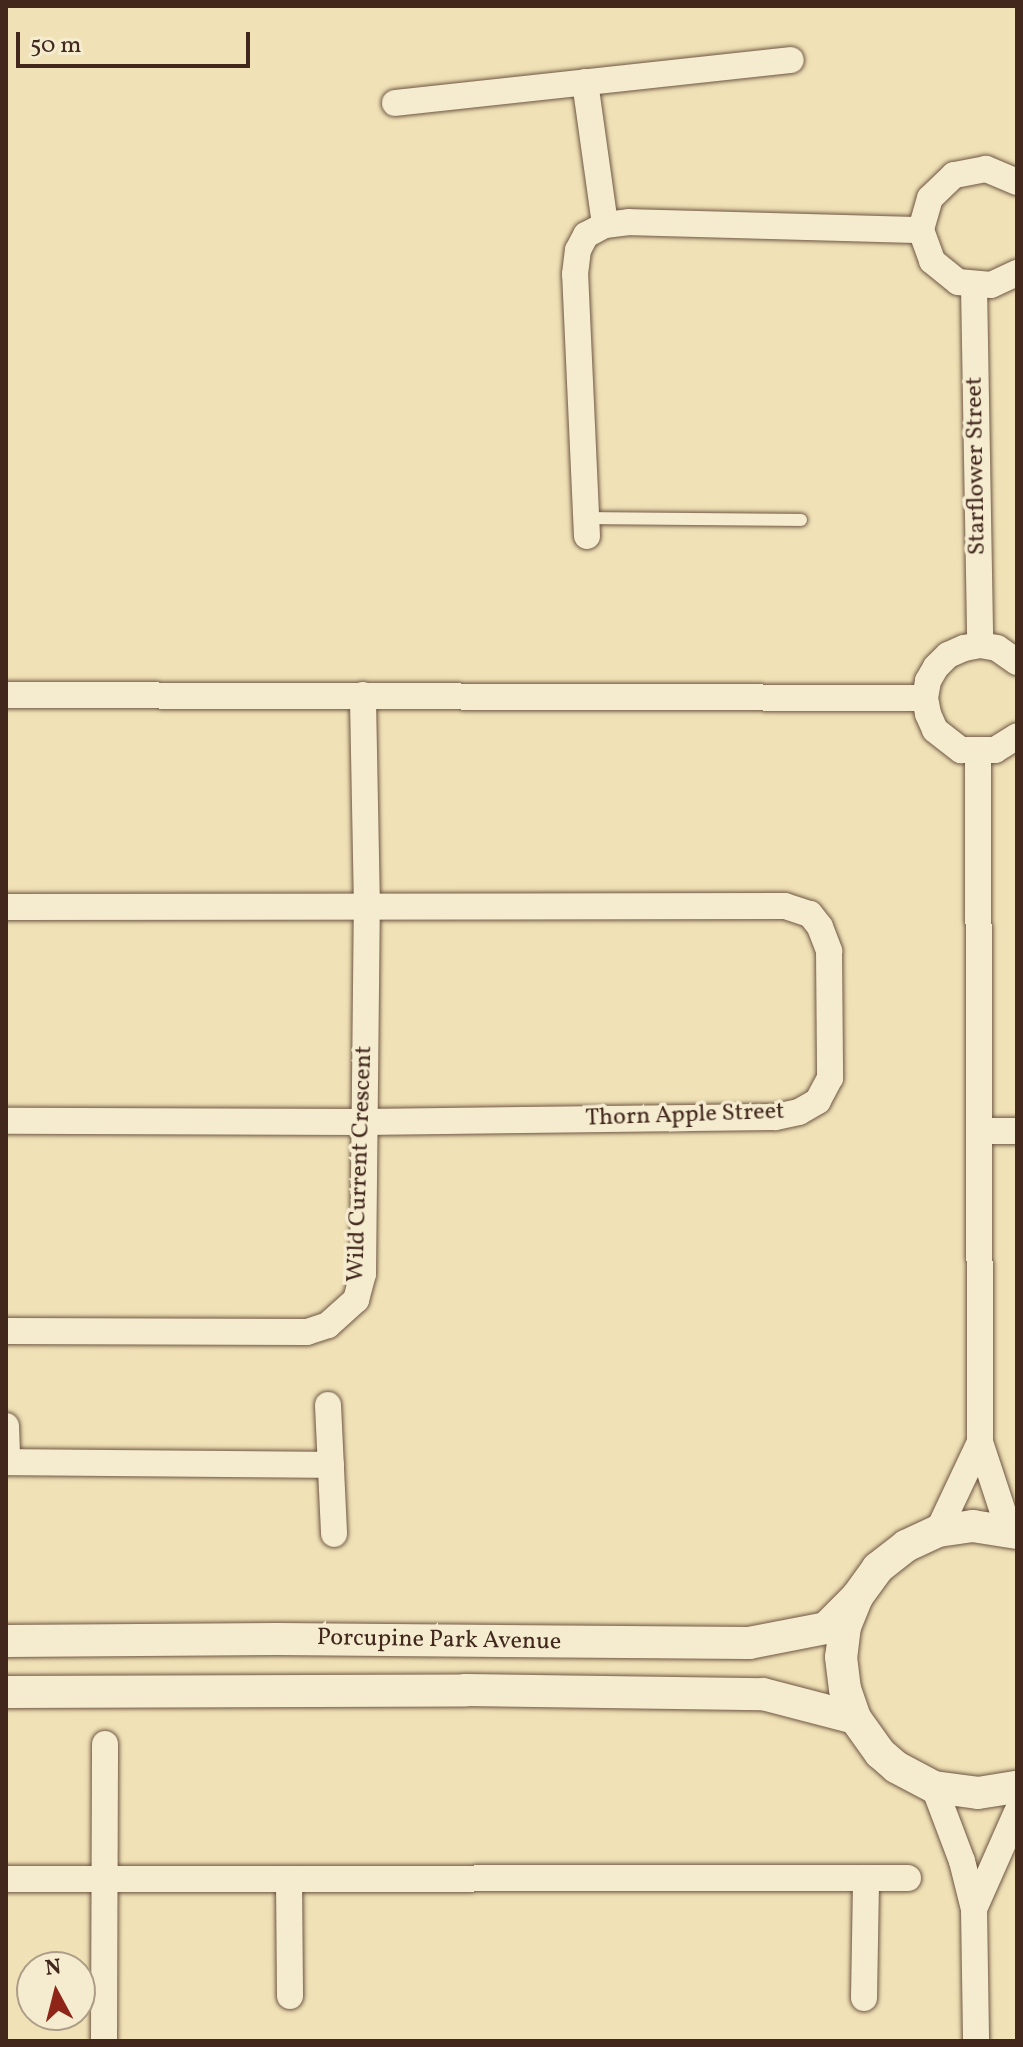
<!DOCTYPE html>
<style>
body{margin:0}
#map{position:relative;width:1023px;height:2047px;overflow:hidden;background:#f0e1b6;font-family:Vollkorn,serif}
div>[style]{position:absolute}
.roads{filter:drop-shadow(0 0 2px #6e5643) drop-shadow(0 0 2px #6e5643)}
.service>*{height:12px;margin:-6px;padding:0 6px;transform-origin:6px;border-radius:6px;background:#f5ecd0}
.minor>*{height:26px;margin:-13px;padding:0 13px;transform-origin:13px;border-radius:13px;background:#f5ecd0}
.tertiary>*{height:32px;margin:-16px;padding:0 16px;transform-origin:16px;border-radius:16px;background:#f5ecd0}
span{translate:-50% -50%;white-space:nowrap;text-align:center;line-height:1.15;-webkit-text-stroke:7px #f5ecd0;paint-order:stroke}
.street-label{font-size:24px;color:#42271d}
.frame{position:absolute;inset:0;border:8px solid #42271d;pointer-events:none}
.north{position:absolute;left:16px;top:1951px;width:80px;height:80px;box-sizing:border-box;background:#f5ecd0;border:2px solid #ad9d88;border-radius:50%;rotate:353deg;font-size:22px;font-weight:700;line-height:32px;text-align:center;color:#42271d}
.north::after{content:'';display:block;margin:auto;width:28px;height:36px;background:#8f2418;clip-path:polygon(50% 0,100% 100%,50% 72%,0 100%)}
.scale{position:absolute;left:16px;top:32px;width:234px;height:36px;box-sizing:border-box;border:4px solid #42271d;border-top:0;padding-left:10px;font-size:24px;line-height:28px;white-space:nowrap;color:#42271d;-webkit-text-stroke:6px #f5ecd0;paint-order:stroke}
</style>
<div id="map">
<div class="roads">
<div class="service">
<i style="left:586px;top:518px;width:215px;rotate:0.5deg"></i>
</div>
<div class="minor">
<i style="left:585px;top:82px;width:144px;rotate:82deg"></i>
<i style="left:395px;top:103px;width:398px;rotate:-6.2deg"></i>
<i style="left:1017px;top:182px;width:34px;rotate:-157deg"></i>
<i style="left:986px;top:169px;width:33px;rotate:169deg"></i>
<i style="left:954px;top:175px;width:33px;rotate:136deg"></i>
<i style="left:930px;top:198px;width:33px;rotate:106deg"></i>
<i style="left:921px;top:230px;width:33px;rotate:70deg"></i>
<i style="left:932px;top:261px;width:33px;rotate:39deg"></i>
<i style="left:958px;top:282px;width:33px;rotate:5deg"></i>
<i style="left:991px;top:285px;width:29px;rotate:-25deg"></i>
<i style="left:974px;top:286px;width:359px;rotate:89deg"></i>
<i style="left:587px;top:536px;width:262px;rotate:-92.6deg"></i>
<i style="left:575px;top:274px;width:24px;rotate:-83deg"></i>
<i style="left:578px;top:250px;width:17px;rotate:-62deg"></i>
<i style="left:586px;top:235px;width:21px;rotate:-28deg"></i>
<i style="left:605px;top:225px;width:24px;rotate:-7deg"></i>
<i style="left:629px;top:222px;width:292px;rotate:1.6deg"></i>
<i style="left:1017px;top:662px;width:24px;rotate:-145deg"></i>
<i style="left:997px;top:648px;width:17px;rotate:-170deg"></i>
<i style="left:980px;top:645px;width:16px;rotate:169deg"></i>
<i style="left:964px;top:648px;width:17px;rotate:156deg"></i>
<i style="left:948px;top:655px;width:17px;rotate:135deg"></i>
<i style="left:936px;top:667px;width:16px;rotate:120deg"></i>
<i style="left:928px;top:681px;width:17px;rotate:100deg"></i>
<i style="left:925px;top:698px;width:16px;rotate:79deg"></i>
<i style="left:928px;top:714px;width:17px;rotate:66deg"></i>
<i style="left:935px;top:730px;width:33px;rotate:38deg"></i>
<i style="left:961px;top:750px;width:34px"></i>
<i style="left:995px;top:750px;width:26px;rotate:-32deg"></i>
<i style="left:6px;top:695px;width:919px;rotate:0.19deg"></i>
<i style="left:978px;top:752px;width:690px;rotate:89.83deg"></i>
<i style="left:980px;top:1442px;width:93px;rotate:71.8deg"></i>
<i style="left:6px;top:907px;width:779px;rotate:-0.07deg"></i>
<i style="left:785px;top:906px;width:26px;rotate:18deg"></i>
<i style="left:810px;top:914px;width:16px;rotate:52deg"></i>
<i style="left:820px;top:927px;width:26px;rotate:69deg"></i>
<i style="left:829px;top:951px;width:127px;rotate:89.5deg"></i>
<i style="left:830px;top:1078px;width:26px;rotate:118deg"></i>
<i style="left:818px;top:1101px;width:22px;rotate:150deg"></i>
<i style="left:799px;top:1112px;width:25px;rotate:168deg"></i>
<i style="left:775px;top:1117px;width:411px;rotate:179.3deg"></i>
<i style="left:364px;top:1122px;width:358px;rotate:-179.8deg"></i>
<i style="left:979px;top:1131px;width:38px"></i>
<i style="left:6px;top:1331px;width:301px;rotate:0.2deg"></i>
<i style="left:307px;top:1332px;width:22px;rotate:-18deg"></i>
<i style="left:328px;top:1325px;width:38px;rotate:-42deg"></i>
<i style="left:356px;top:1300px;width:27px;rotate:-75deg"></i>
<i style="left:363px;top:1274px;width:366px;rotate:-89.4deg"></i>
<i style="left:367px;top:908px;width:213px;rotate:-91.1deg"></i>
<i style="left:328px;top:1405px;width:129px;rotate:87.3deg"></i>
<i style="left:6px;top:1426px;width:36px;rotate:88deg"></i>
<i style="left:6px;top:1462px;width:325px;rotate:0.5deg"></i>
<i style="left:938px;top:1531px;width:98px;rotate:-64.7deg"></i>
<i style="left:934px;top:1787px;width:79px;rotate:69.3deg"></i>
<i style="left:962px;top:1861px;width:49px;rotate:76deg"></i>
<i style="left:974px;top:1909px;width:132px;rotate:89.1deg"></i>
<i style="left:6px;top:1879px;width:902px;rotate:-0.06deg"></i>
<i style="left:289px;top:1879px;width:117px;rotate:89.5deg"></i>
<i style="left:974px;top:1909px;width:106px;rotate:-66.1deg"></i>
<i style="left:864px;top:1998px;width:120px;rotate:-89deg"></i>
<i style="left:104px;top:2041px;width:297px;rotate:-89.8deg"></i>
</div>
<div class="tertiary">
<i style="left:1017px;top:1533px;width:45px;rotate:-171deg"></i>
<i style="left:973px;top:1526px;width:35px;rotate:172deg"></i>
<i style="left:938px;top:1531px;width:35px;rotate:155deg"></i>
<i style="left:906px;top:1546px;width:36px;rotate:142deg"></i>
<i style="left:878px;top:1568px;width:36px;rotate:126deg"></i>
<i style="left:857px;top:1597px;width:31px;rotate:112deg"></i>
<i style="left:845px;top:1626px;width:31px;rotate:97deg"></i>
<i style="left:841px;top:1657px;width:32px;rotate:83deg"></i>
<i style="left:845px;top:1689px;width:31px;rotate:71deg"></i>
<i style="left:855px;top:1718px;width:43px;rotate:54.5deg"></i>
<i style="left:880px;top:1753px;width:21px;rotate:41deg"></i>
<i style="left:896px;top:1767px;width:43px;rotate:27.8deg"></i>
<i style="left:934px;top:1787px;width:44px;rotate:7.8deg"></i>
<i style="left:978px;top:1793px;width:39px;rotate:-9deg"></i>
<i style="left:6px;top:1641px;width:271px;rotate:-0.4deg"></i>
<i style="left:277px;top:1639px;width:472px;rotate:0.5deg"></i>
<i style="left:749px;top:1643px;width:78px;rotate:-11deg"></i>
<i style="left:826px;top:1628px;width:44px;rotate:-45deg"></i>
<i style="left:6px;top:1692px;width:459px;rotate:-0.2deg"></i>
<i style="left:465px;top:1690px;width:298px;rotate:0.8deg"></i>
<i style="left:763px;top:1694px;width:95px;rotate:14.6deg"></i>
</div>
</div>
<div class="street-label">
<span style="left:977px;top:466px;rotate:-91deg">Starflower Street</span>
<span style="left:685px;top:1116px;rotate:-2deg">Thorn Apple Street</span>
<span style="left:361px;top:1164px;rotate:-88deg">Wild Current Crescent</span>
<span style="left:439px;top:1641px;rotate:1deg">Porcupine Park Avenue</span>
</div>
<div class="frame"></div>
<div class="north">N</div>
<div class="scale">50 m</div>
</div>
